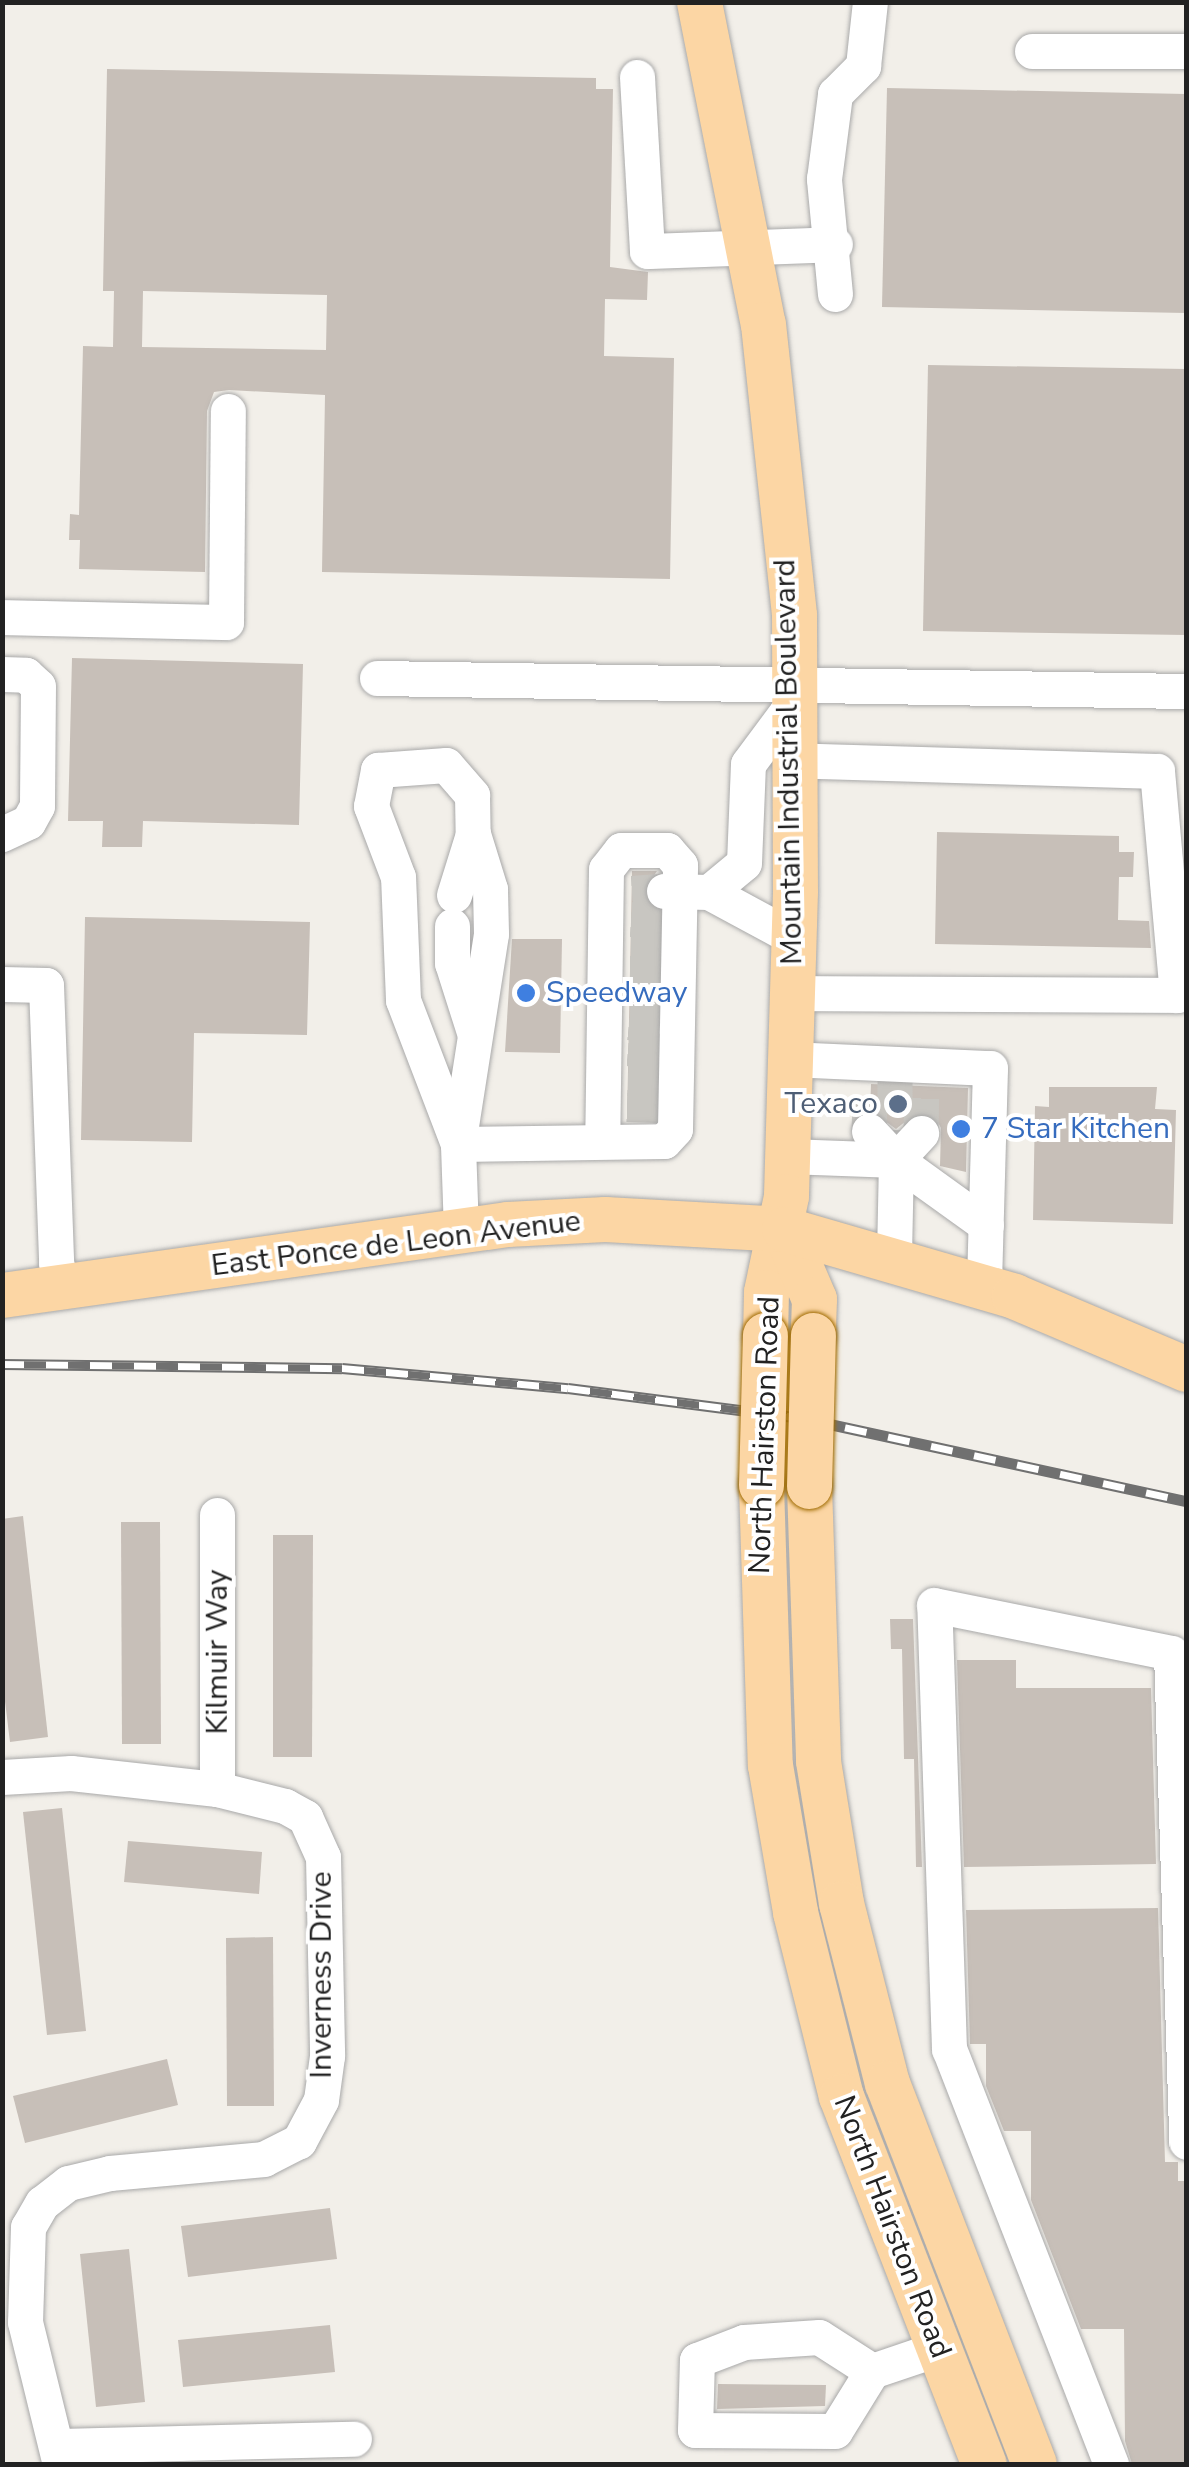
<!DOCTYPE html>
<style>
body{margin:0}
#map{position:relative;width:1189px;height:2467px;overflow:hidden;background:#f2efe9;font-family:"Nunito Sans",sans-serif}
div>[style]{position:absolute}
.building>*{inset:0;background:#c7bfb8}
.minor-tunnel>*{height:35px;margin-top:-17.5px;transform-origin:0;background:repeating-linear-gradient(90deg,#c8c6c1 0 35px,transparent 0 53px)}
.roads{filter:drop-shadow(0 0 2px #a9a9a9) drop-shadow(0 0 2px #a9a9a9)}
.minor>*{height:35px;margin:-17.5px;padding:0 17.5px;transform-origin:17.5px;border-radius:17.5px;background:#fff}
.major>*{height:45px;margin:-22.5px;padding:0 22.5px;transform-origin:22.5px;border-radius:22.5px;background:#fcd6a4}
.rail>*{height:11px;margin-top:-5.5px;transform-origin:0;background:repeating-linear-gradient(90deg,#fff 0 22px,#707070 0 44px);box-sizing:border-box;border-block:2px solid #707070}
.bridges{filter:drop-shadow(0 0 2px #a06b00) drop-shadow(0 0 2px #a06b00)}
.major-bridge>*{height:45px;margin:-22.5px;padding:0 22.5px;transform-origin:22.5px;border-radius:22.5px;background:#fcd6a4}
.dots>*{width:28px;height:28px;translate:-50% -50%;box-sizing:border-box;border:5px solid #fff;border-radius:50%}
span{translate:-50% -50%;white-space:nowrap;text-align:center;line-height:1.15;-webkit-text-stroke:8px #fff;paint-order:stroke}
.street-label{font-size:30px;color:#222}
.shop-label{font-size:30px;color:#366cbe}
.left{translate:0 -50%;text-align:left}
.service-label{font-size:30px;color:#4e5e75}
.right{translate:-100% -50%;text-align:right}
.frame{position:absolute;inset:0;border:5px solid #222;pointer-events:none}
</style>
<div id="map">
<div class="building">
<i style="clip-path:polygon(evenodd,107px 69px,596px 78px,596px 89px,613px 89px,610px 267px,648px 272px,647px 300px,605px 299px,604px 356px,674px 358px,670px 579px,322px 572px,325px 395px,229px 390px,214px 392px,207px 411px,205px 572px,79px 569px,80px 540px,69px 540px,70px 514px,79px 515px,83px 346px,113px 347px,114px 291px,103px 291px,107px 69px,143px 291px,327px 295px,326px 350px,142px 347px,143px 291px)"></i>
<i style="clip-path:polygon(887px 88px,1186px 94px,1186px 313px,882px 307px)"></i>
<i style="clip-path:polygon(928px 365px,1186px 369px,1186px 635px,923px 631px)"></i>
<i style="clip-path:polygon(72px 658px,303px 664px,299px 825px,143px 821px,142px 847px,102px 847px,103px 821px,68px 821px)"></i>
<i style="clip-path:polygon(937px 832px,1119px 836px,1119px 852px,1134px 852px,1133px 877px,1119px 877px,1118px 920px,1149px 921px,1151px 948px,935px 944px)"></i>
<i style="clip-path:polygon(632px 871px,657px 871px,643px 892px,658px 911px,654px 1120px,627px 1120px)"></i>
<i style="clip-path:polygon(85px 917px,310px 922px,307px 1035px,194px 1033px,192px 1142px,81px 1140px)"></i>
<i style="clip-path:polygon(512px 939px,562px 939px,560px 1053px,505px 1052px)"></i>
<i style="clip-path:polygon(871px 1084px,968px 1088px,966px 1172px,940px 1166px,941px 1128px,935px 1117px,916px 1113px,896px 1129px,870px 1110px)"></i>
<i style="clip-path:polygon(1049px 1087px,1157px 1087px,1155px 1109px,1176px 1110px,1173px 1224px,1033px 1220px,1035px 1106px,1049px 1107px)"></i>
<i style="clip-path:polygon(23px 1516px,48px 1737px,10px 1742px,2px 1677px,2px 1519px)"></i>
<i style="clip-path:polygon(121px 1522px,160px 1522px,161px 1744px,122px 1744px)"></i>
<i style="clip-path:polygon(273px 1535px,313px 1535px,312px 1757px,273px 1757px)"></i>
<i style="clip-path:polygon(890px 1619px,913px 1619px,922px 1867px,916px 1867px,914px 1759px,904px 1759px,902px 1649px,891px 1649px)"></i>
<i style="clip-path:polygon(957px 1660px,1016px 1660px,1016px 1688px,1151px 1688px,1156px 1864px,964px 1867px)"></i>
<i style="clip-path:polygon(62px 1808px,86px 2031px,47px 2035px,23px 1812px)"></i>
<i style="clip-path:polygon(128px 1841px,262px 1852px,259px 1894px,124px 1882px)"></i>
<i style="clip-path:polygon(1158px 1908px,1165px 2162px,1178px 2162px,1178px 2181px,1186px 2181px,1186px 2464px,1132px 2464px,1125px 2441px,1124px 2329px,1081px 2329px,1031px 2200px,1031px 2131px,1004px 2131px,986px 2086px,986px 2044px,970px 2044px,966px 1910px)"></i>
<i style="clip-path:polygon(273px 1937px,274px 2106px,227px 2106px,226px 1938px)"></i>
<i style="clip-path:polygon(167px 2059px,178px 2105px,25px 2143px,13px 2096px)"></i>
<i style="clip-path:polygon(330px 2208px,337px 2259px,188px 2277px,181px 2226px)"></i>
<i style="clip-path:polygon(129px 2249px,145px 2402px,96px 2407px,80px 2254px)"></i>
<i style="clip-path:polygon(330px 2325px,335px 2372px,183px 2387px,178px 2340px)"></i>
<i style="clip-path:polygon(718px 2384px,826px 2385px,825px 2406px,717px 2409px)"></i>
</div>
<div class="minor-tunnel">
<i style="left:632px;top:893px;width:32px;rotate:-4deg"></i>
<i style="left:631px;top:919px;width:32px;rotate:4deg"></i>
<i style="left:631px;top:946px;width:31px"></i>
<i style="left:630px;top:973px;width:32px"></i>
<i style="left:630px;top:999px;width:31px;rotate:-2deg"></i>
<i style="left:629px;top:1022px;width:31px;rotate:6deg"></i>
<i style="left:628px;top:1048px;width:32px;rotate:5deg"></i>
<i style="left:895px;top:1077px;width:55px;rotate:90deg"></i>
<i style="left:628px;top:1078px;width:31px;rotate:2deg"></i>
<i style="left:627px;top:1104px;width:32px;rotate:2deg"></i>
<i style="left:869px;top:1131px;width:55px;rotate:-87.9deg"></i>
<i style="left:921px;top:1133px;width:55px;rotate:-89deg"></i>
</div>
<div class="roads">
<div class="minor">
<i style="left:1032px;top:51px;width:154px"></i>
<i style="left:637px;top:77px;width:174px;rotate:86.7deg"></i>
<i style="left:647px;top:251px;width:188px;rotate:-2.1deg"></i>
<i style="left:835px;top:294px;width:116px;rotate:-95.5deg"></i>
<i style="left:824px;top:179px;width:86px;rotate:-82.6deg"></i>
<i style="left:835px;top:94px;width:40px;rotate:-45deg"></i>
<i style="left:863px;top:66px;width:64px;rotate:-83.8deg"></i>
<i style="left:2px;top:617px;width:224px;rotate:1.3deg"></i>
<i style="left:226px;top:622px;width:211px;rotate:-89.5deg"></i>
<i style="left:2px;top:674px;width:24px;rotate:2deg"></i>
<i style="left:26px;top:675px;width:16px;rotate:43deg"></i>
<i style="left:38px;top:686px;width:120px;rotate:90.5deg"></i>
<i style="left:37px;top:806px;width:18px;rotate:119deg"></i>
<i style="left:28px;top:822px;width:29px;rotate:155deg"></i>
<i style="left:377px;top:678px;width:809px;rotate:0.92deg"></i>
<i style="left:446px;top:765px;width:40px;rotate:49deg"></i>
<i style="left:472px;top:795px;width:39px;rotate:89deg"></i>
<i style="left:473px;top:834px;width:58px;rotate:72.8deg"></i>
<i style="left:490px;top:889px;width:45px;rotate:88.7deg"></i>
<i style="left:491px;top:934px;width:213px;rotate:98.9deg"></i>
<i style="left:458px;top:1144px;width:154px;rotate:-110.9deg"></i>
<i style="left:403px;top:1000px;width:123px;rotate:-92.3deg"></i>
<i style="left:398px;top:877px;width:76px;rotate:-110.8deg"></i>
<i style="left:371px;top:806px;width:37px;rotate:-79deg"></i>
<i style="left:378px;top:770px;width:68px;rotate:-4.2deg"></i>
<i style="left:664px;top:891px;width:45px;rotate:1.3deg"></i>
<i style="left:709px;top:892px;width:45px;rotate:-39.6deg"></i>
<i style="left:744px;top:863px;width:99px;rotate:-87.7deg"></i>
<i style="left:748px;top:764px;width:77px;rotate:-53.4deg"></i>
<i style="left:709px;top:892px;width:97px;rotate:28.4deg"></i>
<i style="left:454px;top:895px;width:64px;rotate:-72.7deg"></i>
<i style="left:452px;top:926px;width:37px;rotate:90deg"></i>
<i style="left:452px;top:963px;width:72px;rotate:72.3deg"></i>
<i style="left:2px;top:984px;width:44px;rotate:1.3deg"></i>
<i style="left:46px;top:985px;width:278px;rotate:87.9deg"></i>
<i style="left:56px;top:1263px;width:24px;rotate:73deg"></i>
<i style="left:792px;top:993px;width:385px;rotate:0.3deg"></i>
<i style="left:1177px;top:995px;width:225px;rotate:-95.1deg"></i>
<i style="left:1157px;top:771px;width:363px;rotate:-178.3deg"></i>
<i style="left:790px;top:1059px;width:200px;rotate:2.6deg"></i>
<i style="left:990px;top:1068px;width:219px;rotate:91.6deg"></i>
<i style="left:869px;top:1131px;width:40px;rotate:47deg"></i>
<i style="left:896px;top:1160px;width:111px;rotate:35.8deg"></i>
<i style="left:787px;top:1156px;width:109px;rotate:2.1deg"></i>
<i style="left:896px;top:1160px;width:99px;rotate:91.2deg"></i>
<i style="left:896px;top:1160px;width:37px;rotate:-47deg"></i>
<i style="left:461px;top:1231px;width:87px;rotate:-92deg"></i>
<i style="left:458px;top:1144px;width:206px;rotate:-0.8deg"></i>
<i style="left:664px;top:1141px;width:16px;rotate:-47deg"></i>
<i style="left:675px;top:1129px;width:264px;rotate:-88.9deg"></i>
<i style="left:680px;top:865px;width:20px;rotate:-131deg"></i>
<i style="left:667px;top:850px;width:46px;rotate:180deg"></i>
<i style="left:621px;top:850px;width:24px;rotate:128deg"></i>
<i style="left:606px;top:869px;width:272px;rotate:90.8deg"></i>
<i style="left:2px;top:1777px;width:69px;rotate:-3.3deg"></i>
<i style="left:71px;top:1773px;width:147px;rotate:6.3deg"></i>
<i style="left:217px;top:1789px;width:70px;rotate:14deg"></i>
<i style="left:285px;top:1806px;width:23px;rotate:29deg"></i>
<i style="left:305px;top:1817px;width:44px;rotate:65.8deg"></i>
<i style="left:323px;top:1857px;width:199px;rotate:88.8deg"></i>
<i style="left:327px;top:2056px;width:44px;rotate:97.8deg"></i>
<i style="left:321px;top:2100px;width:47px;rotate:118.2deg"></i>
<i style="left:299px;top:2141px;width:39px;rotate:153deg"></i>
<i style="left:264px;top:2159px;width:155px;rotate:174.8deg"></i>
<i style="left:110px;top:2173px;width:43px;rotate:166.6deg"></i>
<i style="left:68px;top:2183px;width:33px;rotate:142deg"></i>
<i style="left:42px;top:2203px;width:28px;rotate:120deg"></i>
<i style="left:28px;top:2227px;width:95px;rotate:91.8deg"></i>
<i style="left:25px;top:2322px;width:146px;rotate:76.2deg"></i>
<i style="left:217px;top:1789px;width:274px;rotate:-90deg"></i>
<i style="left:872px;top:2371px;width:70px;rotate:121.7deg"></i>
<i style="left:835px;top:2431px;width:140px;rotate:-179.6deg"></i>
<i style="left:695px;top:2430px;width:70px;rotate:-88.4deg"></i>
<i style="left:697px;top:2360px;width:50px;rotate:-21deg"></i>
<i style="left:744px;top:2342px;width:75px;rotate:-3.8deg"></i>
<i style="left:819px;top:2337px;width:63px;rotate:32.7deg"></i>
<i style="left:872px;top:2371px;width:69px;rotate:-18.7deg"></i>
<i style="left:57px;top:2446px;width:297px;rotate:-1.4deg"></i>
<i style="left:1111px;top:2464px;width:445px;rotate:-111.3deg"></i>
<i style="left:949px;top:2049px;width:444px;rotate:-91.9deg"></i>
<i style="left:934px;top:1605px;width:242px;rotate:11.4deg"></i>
<i style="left:1171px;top:1653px;width:489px;rotate:88.2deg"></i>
</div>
<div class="major">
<i style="left:699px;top:2px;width:328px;rotate:78.8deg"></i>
<i style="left:763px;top:324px;width:293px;rotate:83.9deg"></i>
<i style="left:794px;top:615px;width:276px;rotate:89.8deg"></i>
<i style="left:795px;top:891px;width:305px;rotate:91.7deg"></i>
<i style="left:786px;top:1196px;width:98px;rotate:101.8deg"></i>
<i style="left:766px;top:1292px;width:43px;rotate:91.3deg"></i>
<i style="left:784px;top:1229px;width:76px;rotate:66.8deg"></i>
<i style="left:814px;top:1299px;width:36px;rotate:92deg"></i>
<i style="left:2px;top:1295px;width:510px;rotate:-8deg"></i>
<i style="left:507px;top:1224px;width:98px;rotate:-2.9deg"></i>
<i style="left:605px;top:1219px;width:179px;rotate:3.2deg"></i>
<i style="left:784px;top:1229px;width:240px;rotate:16.2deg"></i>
<i style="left:1014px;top:1296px;width:187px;rotate:23deg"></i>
<i style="left:761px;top:1485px;width:280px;rotate:88.2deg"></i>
<i style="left:770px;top:1765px;width:149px;rotate:80.3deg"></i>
<i style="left:795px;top:1912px;width:190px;rotate:76deg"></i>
<i style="left:841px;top:2096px;width:395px;rotate:68.8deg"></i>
<i style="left:809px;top:1486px;width:275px;rotate:88.1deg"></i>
<i style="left:818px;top:1761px;width:144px;rotate:80.8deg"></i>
<i style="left:841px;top:1903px;width:186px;rotate:75.7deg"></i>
<i style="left:887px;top:2083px;width:408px;rotate:68.9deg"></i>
</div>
</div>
<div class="rail">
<i style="left:2px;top:1364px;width:340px;rotate:0.7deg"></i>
<i style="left:342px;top:1368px;width:227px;rotate:5.1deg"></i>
<i style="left:568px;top:1388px;width:236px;rotate:7.3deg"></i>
<i style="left:802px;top:1418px;width:393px;rotate:12.2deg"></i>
</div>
<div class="bridges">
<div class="major-bridge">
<i style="left:761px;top:1485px;width:150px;rotate:-88.5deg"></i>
<i style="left:809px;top:1486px;width:151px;rotate:-88.5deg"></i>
</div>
</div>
<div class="dots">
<i style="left:526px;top:993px;background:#3f7fe0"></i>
<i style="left:898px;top:1104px;background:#5c6f8a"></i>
<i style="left:961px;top:1129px;background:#3f7fe0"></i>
</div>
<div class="street-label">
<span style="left:789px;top:762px;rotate:-91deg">Mountain Industrial Boulevard</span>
<span style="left:396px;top:1244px;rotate:-7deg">East Ponce de Leon Avenue</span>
<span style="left:765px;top:1435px;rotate:-88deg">North Hairston Road</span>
<span style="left:218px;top:1652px;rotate:-90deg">Kilmuir Way</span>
<span style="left:322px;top:1975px;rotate:-90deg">Inverness Drive</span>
<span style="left:892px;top:2227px;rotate:69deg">North Hairston Road</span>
</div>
<div class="shop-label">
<span class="left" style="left:546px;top:993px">Speedway</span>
<span class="left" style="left:981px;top:1129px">7 Star Kitchen</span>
</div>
<div class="service-label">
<span class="right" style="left:878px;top:1104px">Texaco</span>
</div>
<div class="frame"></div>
</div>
